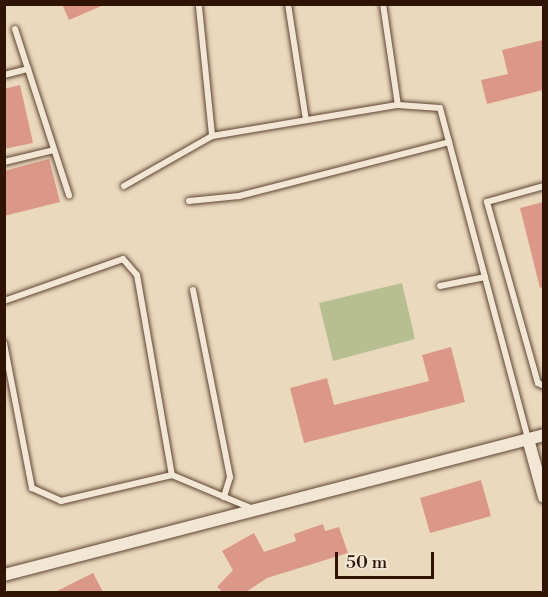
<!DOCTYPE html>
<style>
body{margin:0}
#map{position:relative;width:548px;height:597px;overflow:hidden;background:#ebd9be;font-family:"Libre Bodoni",serif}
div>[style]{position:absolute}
.green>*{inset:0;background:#b7bf91}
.building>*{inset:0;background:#db9787}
.roads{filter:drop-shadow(0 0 2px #5e4432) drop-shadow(0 0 2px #5e4432)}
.service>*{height:6px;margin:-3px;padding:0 3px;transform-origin:3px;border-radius:3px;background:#f2e6d5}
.minor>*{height:12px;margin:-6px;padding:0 6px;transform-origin:6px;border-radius:6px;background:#f2e6d5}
span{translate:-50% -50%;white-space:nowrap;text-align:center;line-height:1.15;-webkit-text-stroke:5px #f2e6d5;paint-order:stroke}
.frame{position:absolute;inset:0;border:6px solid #2f1303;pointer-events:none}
.scale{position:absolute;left:335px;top:552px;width:99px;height:27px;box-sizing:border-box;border:3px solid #2f1303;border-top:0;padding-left:8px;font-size:18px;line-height:21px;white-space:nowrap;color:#2f1303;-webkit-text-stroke:4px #f2e6d5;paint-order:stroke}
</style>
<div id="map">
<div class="green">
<i style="clip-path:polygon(402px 283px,415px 339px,333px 361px,319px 303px)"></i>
</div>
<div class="building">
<i style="clip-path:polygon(62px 4px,106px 4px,69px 20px)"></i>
<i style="clip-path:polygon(543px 40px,543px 90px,487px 104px,481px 80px,508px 74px,502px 50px)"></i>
<i style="clip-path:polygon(20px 85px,33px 143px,4px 149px,4px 89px)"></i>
<i style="clip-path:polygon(49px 159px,60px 202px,4px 216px,4px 171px)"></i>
<i style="clip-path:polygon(543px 202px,543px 287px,540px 288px,520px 208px)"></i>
<i style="clip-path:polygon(451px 347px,465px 402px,304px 443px,290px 388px,327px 378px,334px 405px,429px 381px,422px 355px)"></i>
<i style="clip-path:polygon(481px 480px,491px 516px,430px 533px,420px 498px)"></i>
<i style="clip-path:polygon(323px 524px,325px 531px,339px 527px,348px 553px,267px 578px,246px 592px,223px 592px,217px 587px,233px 570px,222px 551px,254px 533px,264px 552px,296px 541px,294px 534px)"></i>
<i style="clip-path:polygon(93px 573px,103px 592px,55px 592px)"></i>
</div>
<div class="roads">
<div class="service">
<i style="left:288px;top:4px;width:117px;rotate:81.2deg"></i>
<i style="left:383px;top:4px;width:102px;rotate:81.6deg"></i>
<i style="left:199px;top:7px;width:130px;rotate:84.2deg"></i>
<i style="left:15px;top:29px;width:175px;rotate:72deg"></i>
<i style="left:4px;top:75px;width:25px;rotate:-14deg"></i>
<i style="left:4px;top:162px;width:51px;rotate:-13.5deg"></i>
<i style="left:124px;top:186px;width:101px;rotate:-29.6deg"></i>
<i style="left:212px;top:136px;width:189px;rotate:-9.5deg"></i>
<i style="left:398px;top:105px;width:42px;rotate:4.1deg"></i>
<i style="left:440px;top:108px;width:342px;rotate:75.1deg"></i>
<i style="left:544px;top:186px;width:59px;rotate:164.3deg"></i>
<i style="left:487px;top:202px;width:188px;rotate:74.3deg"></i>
<i style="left:538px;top:383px;width:7px;rotate:27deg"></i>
<i style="left:189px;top:201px;width:50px;rotate:-5.7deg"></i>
<i style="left:239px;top:196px;width:217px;rotate:-14.4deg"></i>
<i style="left:440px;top:286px;width:46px;rotate:-11.3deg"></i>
<i style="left:193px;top:290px;width:191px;rotate:78.8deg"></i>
<i style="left:230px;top:477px;width:21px;rotate:107deg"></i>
<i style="left:4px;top:301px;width:126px;rotate:-19.4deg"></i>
<i style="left:123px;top:259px;width:21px;rotate:49deg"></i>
<i style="left:137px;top:275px;width:203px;rotate:80.1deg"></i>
<i style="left:4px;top:343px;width:148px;rotate:79.1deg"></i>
<i style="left:32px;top:488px;width:32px;rotate:24deg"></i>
<i style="left:61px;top:501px;width:114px;rotate:-13.2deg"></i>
<i style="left:172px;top:475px;width:86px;rotate:22.7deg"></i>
</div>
<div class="minor">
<i style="left:528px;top:439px;width:60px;rotate:74.6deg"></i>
<i style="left:4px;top:575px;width:558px;rotate:-14.53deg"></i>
</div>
</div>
<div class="frame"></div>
<div class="scale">50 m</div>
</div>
